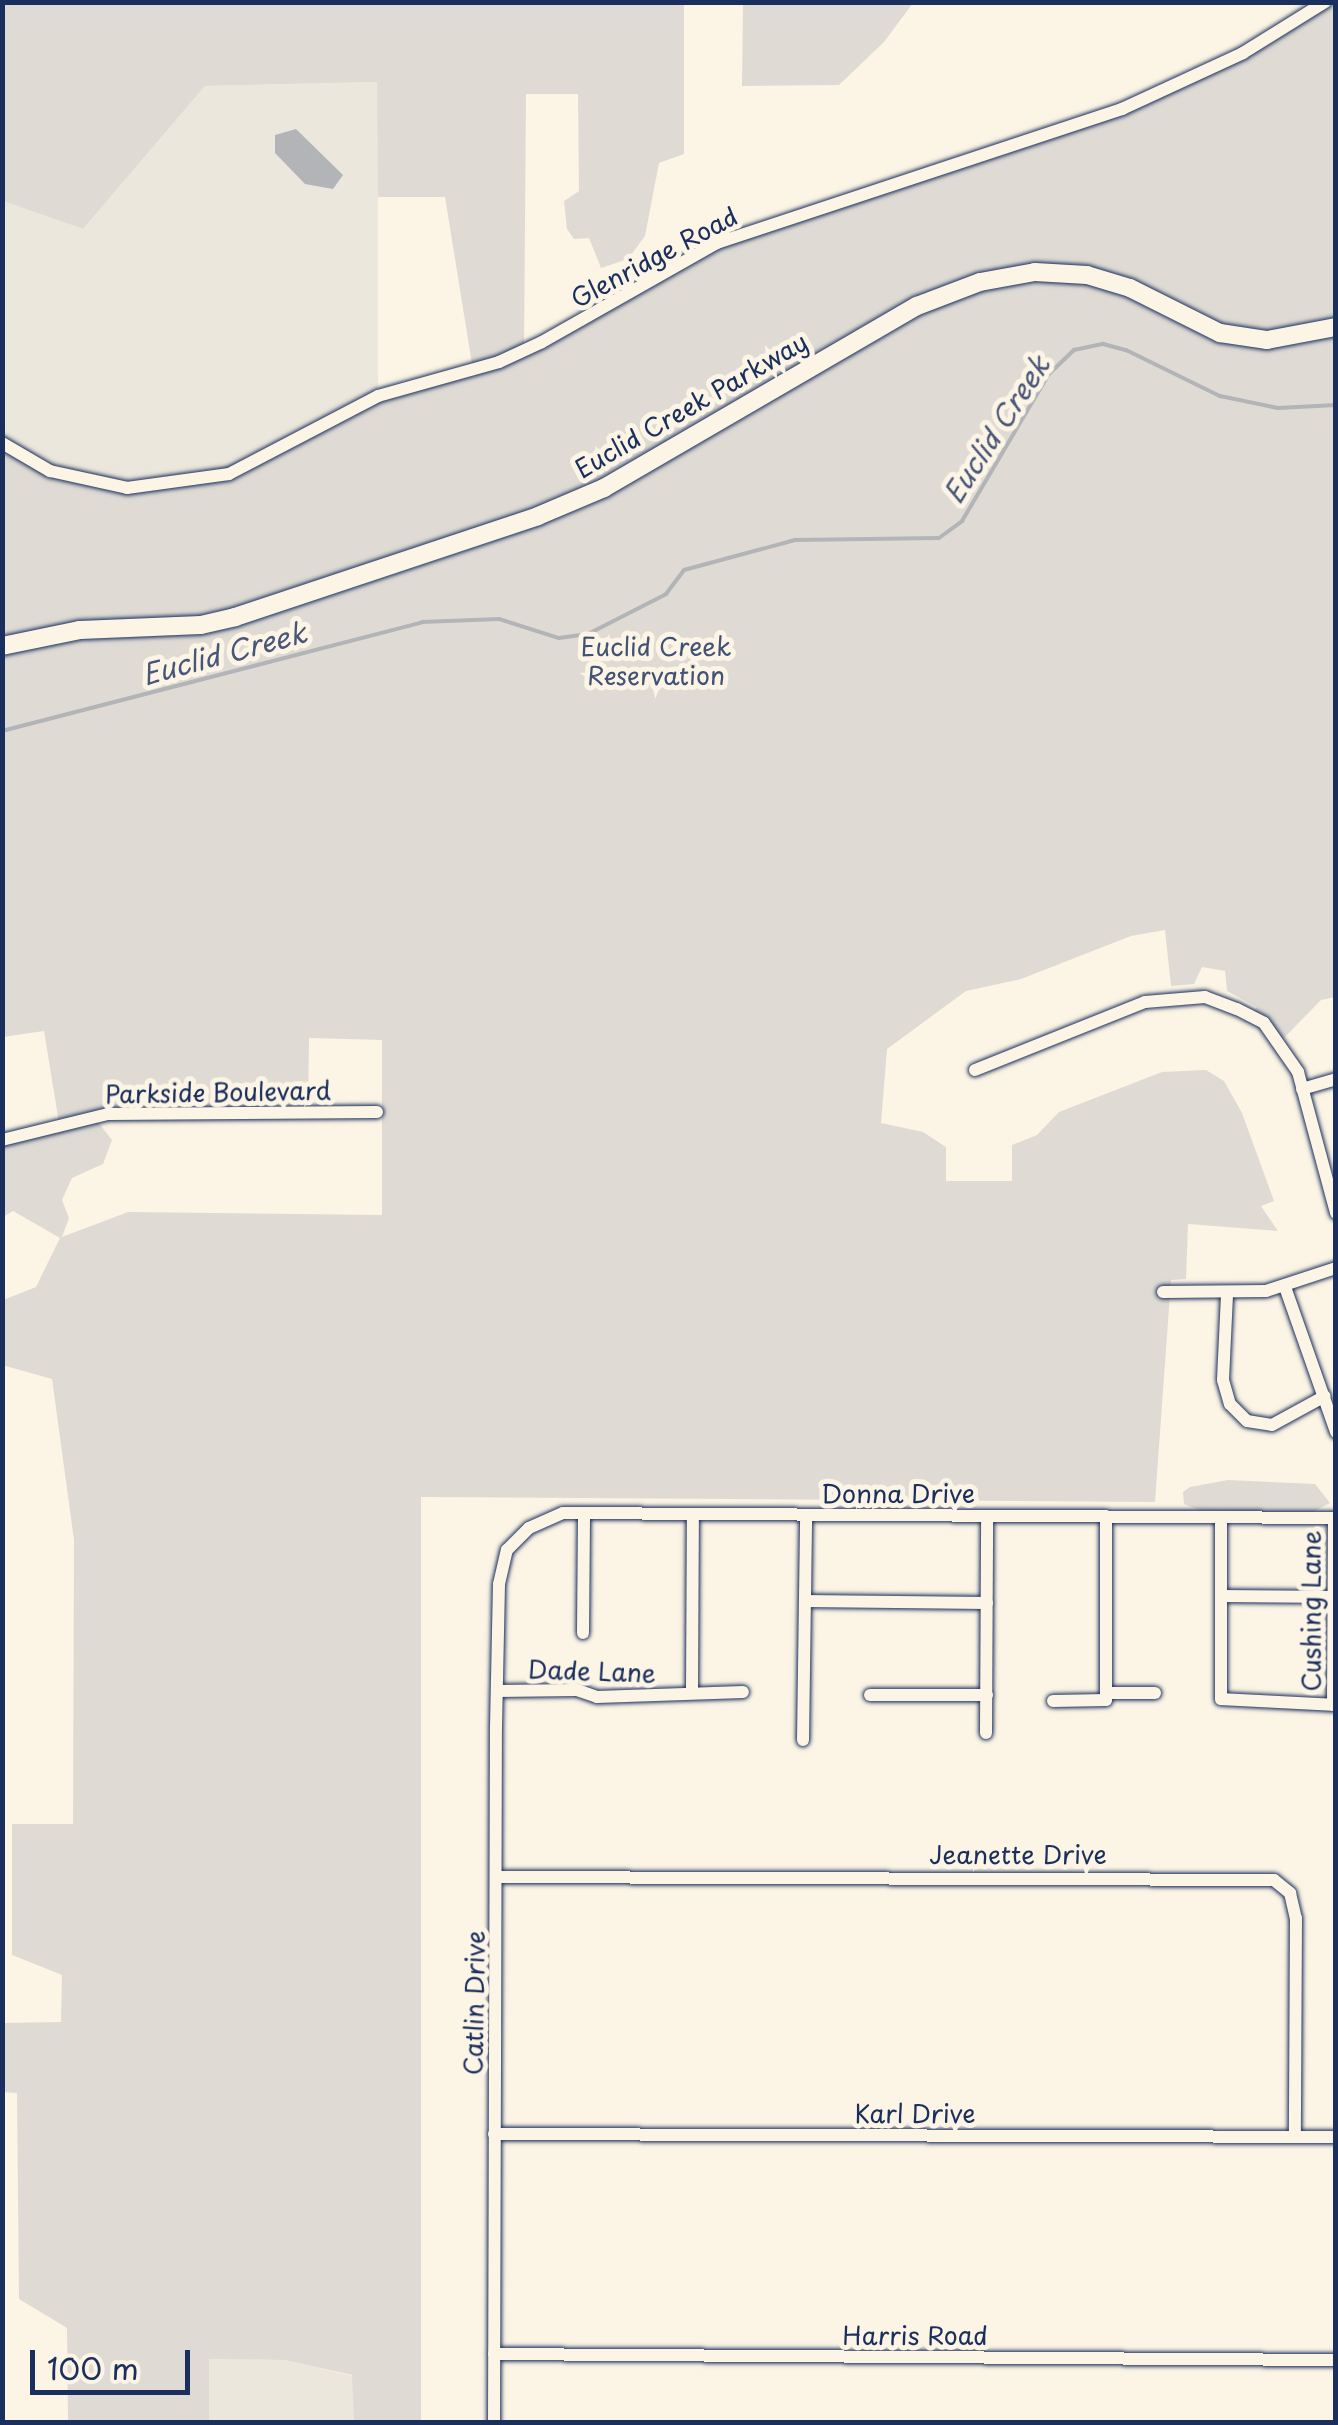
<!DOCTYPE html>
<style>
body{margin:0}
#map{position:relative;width:1338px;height:2425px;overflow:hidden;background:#fcf5e5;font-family:"Playpen Sans",sans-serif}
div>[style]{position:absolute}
.built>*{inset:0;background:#ece7dc}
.green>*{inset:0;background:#dfdbd4}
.water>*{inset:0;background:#b2b4b8}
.stream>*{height:4px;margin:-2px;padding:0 2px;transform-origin:2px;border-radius:2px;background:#b2b4b8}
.roads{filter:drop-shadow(0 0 2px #1b2f5e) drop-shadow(0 0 2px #1b2f5e)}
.street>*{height:12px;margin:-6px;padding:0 6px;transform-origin:6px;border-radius:6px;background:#fcf5e5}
.secondary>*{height:18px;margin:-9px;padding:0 9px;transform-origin:9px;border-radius:9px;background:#fcf5e5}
span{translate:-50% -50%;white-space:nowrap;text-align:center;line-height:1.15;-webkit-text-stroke:10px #fcf5e5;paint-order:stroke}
.street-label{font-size:25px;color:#1b2f5e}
.park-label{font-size:25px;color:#425176}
.water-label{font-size:28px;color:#485779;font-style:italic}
.frame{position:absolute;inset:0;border:5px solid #1b2f5e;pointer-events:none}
.scale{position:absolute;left:30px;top:2350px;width:160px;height:45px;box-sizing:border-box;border:5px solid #1b2f5e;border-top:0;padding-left:12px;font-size:30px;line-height:35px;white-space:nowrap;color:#1b2f5e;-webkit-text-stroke:8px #fcf5e5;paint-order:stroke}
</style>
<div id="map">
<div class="built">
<i style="clip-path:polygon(378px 82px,378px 396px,229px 474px,127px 488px,50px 471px,3px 443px,3px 201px,83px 229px,205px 86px)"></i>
<i style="clip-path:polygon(209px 2359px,284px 2360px,353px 2376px,354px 2422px,209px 2422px)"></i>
</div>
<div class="green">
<i style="clip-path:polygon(3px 3px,684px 3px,684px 154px,659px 163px,645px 236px,628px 259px,601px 268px,589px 238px,574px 239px,567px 229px,564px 201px,579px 191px,578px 94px,526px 94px,524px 350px,717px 243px,1101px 116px,1243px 53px,1325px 3px,1335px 3px,1335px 997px,1321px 1000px,1281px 1041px,1250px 1016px,1257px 1007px,1227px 991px,1225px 971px,1202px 967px,1194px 984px,1171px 986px,1165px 930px,1131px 936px,1021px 979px,966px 991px,887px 1049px,881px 1123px,923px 1132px,946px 1147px,946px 1181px,1012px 1181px,1012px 1145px,1037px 1135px,1059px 1112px,1162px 1072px,1206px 1070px,1224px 1081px,1242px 1113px,1274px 1201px,1261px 1206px,1278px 1231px,1188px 1224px,1186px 1279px,1171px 1280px,1155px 1502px,421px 1497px,421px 2422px,354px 2422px,352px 2375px,284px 2360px,209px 2359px,209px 2422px,68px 2422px,67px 2328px,19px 2299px,17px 2093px,3px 2092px,3px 2023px,61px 2022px,62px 1975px,12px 1955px,12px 1824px,73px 1824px,74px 1540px,52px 1379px,2px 1365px,3px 1300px,36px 1287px,60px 1238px,13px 1211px,3px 1217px,3px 1146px,98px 1122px,112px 1140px,103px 1164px,72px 1178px,62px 1200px,69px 1218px,62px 1237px,128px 1212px,382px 1215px,382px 1040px,309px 1038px,308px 1113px,108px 1114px,59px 1123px,44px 1031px,3px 1037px,2px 443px,50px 471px,154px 487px,281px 449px,360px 405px,473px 370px,445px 197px,378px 197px,377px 82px,205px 86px,83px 229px,3px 201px)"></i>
<i style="clip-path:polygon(743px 3px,743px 2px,913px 3px,884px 42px,839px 85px,742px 86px)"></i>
<i style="clip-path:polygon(1228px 1480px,1315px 1484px,1330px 1503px,1311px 1513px,1199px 1510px,1184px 1504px,1183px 1492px,1190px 1487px)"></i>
</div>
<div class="water">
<i style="clip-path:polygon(296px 129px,343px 175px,333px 189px,305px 184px,275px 153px,275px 135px)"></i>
</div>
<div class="stream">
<i style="left:2px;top:731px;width:434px;rotate:-14.5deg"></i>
<i style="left:422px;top:622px;width:77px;rotate:-2.2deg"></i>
<i style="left:499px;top:619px;width:63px;rotate:17.6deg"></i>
<i style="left:559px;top:638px;width:29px;rotate:-8deg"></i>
<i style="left:588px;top:634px;width:88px;rotate:-27.1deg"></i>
<i style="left:666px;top:594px;width:30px;rotate:-53deg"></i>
<i style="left:684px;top:570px;width:115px;rotate:-15.1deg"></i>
<i style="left:795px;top:540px;width:144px;rotate:-0.8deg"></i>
<i style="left:939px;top:538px;width:29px;rotate:-36deg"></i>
<i style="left:962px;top:521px;width:171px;rotate:-59.4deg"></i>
<i style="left:1049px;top:374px;width:35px;rotate:-44deg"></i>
<i style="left:1074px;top:350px;width:30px;rotate:-12deg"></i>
<i style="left:1103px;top:344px;width:24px;rotate:15deg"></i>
<i style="left:1126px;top:350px;width:105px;rotate:26.1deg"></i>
<i style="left:1220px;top:396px;width:59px;rotate:11.7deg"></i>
<i style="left:1278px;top:408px;width:58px;rotate:-3deg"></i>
</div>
<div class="roads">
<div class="street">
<i style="left:2px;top:443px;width:56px;rotate:30.3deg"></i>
<i style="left:50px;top:471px;width:79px;rotate:12.4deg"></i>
<i style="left:127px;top:488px;width:103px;rotate:-7.8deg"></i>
<i style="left:229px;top:474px;width:168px;rotate:-27.6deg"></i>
<i style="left:378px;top:396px;width:126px;rotate:-15.7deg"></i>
<i style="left:499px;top:362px;width:47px;rotate:-24.9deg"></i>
<i style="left:542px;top:342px;width:201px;rotate:-29.5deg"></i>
<i style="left:717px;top:243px;width:427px;rotate:-18.3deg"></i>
<i style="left:1122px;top:109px;width:133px;rotate:-24.8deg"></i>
<i style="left:1243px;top:53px;width:97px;rotate:-31.9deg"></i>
<i style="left:975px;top:1070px;width:183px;rotate:-21.8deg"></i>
<i style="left:1145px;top:1002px;width:60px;rotate:-4.8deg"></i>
<i style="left:1205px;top:997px;width:34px;rotate:21deg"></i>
<i style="left:1237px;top:1009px;width:30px;rotate:27deg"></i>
<i style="left:1264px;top:1023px;width:60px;rotate:55.2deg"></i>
<i style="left:1298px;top:1072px;width:146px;rotate:74.9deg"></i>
<i style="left:1302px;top:1089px;width:35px;rotate:-16deg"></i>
<i style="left:2px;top:1140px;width:109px;rotate:-13.8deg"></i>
<i style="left:108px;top:1114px;width:269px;rotate:-0.4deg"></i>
<i style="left:1285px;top:1287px;width:154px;rotate:70.6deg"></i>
<i style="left:1163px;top:1292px;width:103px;rotate:-0.6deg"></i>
<i style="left:1266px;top:1291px;width:74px;rotate:-18.2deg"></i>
<i style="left:1227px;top:1295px;width:85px;rotate:92.7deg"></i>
<i style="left:1223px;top:1380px;width:25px;rotate:74deg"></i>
<i style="left:1230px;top:1404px;width:24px;rotate:45deg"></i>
<i style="left:1247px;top:1421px;width:25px;rotate:9deg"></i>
<i style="left:1272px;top:1425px;width:60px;rotate:-28.7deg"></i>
<i style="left:1221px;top:1518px;width:181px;rotate:90deg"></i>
<i style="left:1221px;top:1699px;width:115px;rotate:3deg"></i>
<i style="left:1221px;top:1596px;width:112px;rotate:0.5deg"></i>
<i style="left:805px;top:1601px;width:182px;rotate:0.6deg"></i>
<i style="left:583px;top:1633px;width:119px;rotate:-89.5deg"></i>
<i style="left:692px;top:1690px;width:175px;rotate:-89.7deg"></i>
<i style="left:497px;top:1691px;width:80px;rotate:-0.7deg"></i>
<i style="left:577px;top:1690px;width:21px;rotate:19deg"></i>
<i style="left:597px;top:1697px;width:146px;rotate:-2deg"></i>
<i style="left:1106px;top:1693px;width:49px"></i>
<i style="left:870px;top:1695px;width:117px"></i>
<i style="left:1053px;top:1701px;width:53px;rotate:-1.1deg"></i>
<i style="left:1106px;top:1700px;width:184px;rotate:-90deg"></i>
<i style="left:1333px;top:1705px;width:187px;rotate:-89.7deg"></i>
<i style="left:986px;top:1733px;width:217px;rotate:-89.7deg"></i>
<i style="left:803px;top:1740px;width:225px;rotate:-89.2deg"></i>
<i style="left:498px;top:1877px;width:776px;rotate:0.22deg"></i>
<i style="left:1274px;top:1880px;width:21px;rotate:39deg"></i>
<i style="left:1290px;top:1893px;width:26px;rotate:77deg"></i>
<i style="left:1296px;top:1918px;width:219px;rotate:90.3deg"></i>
<i style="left:494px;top:2134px;width:842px;rotate:0.2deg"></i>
<i style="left:494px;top:2354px;width:842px;rotate:0.41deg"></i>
<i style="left:494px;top:2422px;width:695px;rotate:-89.84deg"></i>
<i style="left:496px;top:1727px;width:143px;rotate:-88.8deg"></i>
<i style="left:499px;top:1584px;width:35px;rotate:-77deg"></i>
<i style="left:507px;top:1550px;width:31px;rotate:-45deg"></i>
<i style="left:529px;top:1528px;width:37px;rotate:-24deg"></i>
<i style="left:563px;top:1513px;width:773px;rotate:0.37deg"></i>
</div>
<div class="secondary">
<i style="left:2px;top:646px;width:80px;rotate:-11.6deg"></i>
<i style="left:80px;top:630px;width:121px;rotate:-2.4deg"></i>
<i style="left:201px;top:625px;width:35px;rotate:-13deg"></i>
<i style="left:235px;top:617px;width:319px;rotate:-18.4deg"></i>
<i style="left:538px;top:516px;width:72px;rotate:-23deg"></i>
<i style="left:604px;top:488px;width:362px;rotate:-30.2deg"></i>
<i style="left:917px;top:306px;width:67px;rotate:-20.9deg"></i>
<i style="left:980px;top:282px;width:56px;rotate:-10.3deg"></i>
<i style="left:1035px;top:272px;width:52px;rotate:3.3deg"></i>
<i style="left:1087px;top:275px;width:45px;rotate:16.8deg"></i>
<i style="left:1130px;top:288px;width:101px;rotate:26.6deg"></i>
<i style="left:1220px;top:333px;width:48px;rotate:8.5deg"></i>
<i style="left:1267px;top:340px;width:70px;rotate:-10.7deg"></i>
</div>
</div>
<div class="street-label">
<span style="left:654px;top:257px;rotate:-28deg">Glenridge Road</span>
<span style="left:691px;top:405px;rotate:-30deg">Euclid Creek Parkway</span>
<span style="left:218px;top:1092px;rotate:-1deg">Parkside Boulevard</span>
<span style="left:898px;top:1493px">Donna Drive</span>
<span style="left:1311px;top:1611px;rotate:-90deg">Cushing Lane</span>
<span style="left:592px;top:1671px;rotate:2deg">Dade Lane</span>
<span style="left:1018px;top:1854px">Jeanette Drive</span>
<span style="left:474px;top:2003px;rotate:-89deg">Catlin Drive</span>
<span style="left:915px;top:2113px">Karl Drive</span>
<span style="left:915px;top:2335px">Harris Road</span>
</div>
<div class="park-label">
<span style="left:656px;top:661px">Euclid Creek<br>Reservation</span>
</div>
<div class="water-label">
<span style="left:996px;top:429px;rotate:-57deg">Euclid Creek</span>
<span style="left:224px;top:653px;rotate:-15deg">Euclid Creek</span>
</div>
<div class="frame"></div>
<div class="scale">100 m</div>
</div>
